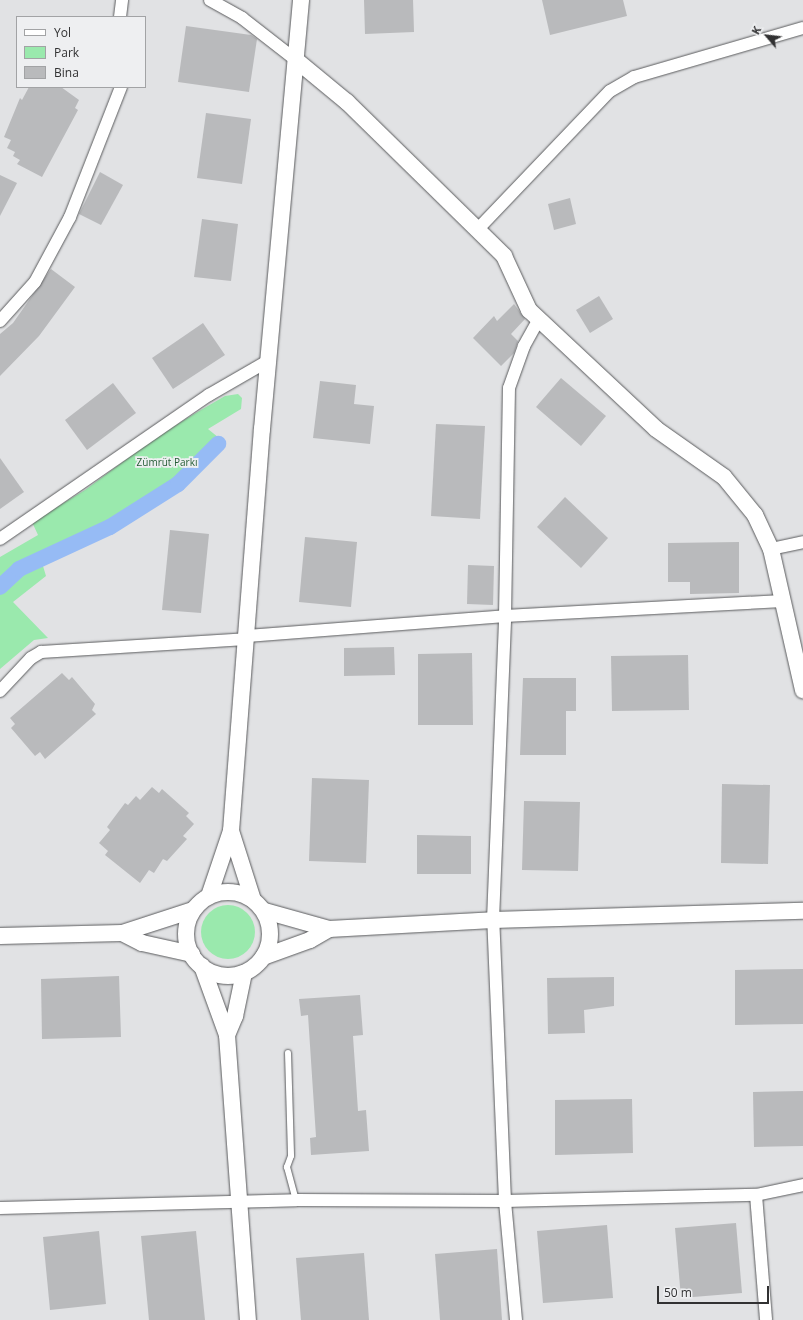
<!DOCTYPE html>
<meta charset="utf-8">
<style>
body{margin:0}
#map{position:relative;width:803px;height:1320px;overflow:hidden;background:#e1e2e4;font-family:"Open Sans",sans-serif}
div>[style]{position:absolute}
.green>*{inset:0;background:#9ae9ad}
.round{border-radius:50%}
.canal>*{height:16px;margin:-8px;padding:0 8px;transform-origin:8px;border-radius:8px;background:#96bbf5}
.building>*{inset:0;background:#b9babc}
.roads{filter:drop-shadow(0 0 1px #5a5b5d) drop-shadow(0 0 1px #5a5b5d)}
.lane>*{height:6px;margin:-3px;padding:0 3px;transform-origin:3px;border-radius:3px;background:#fff}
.street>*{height:12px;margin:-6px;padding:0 6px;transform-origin:6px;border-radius:6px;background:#fff}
.secondary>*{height:16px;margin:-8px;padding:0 8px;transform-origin:8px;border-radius:8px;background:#fff}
.secondary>.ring{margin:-8px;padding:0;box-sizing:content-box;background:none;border:16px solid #fff;border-radius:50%}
span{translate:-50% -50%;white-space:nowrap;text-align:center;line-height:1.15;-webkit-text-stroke:3.5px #eeeff1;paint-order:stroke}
.park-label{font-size:10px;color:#235c34}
.legend{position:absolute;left:16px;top:16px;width:130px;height:72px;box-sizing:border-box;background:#eeeff1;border:1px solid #a2a3a5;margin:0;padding:5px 7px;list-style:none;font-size:12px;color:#313132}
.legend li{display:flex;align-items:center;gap:8px;height:20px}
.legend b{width:20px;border:1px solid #a2a3a5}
.north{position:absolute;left:747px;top:16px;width:40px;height:40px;-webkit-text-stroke:3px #eeeff1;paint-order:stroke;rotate:298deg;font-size:11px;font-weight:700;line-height:16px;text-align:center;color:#313132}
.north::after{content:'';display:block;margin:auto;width:14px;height:18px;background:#313132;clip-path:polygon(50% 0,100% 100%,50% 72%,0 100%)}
.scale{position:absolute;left:657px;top:1286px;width:112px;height:18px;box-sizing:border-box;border:2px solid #313132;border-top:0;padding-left:5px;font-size:12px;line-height:14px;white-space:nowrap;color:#313132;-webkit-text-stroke:3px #eeeff1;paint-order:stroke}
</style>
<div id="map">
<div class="green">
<i style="clip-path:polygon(238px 394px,242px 398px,241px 409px,208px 429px,224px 442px,183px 484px,111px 529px,43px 566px,46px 576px,13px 602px,48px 638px,34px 640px,0 669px,0 557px,38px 535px,32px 522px,85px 490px,155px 438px,194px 414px,225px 396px)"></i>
<i class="round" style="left:201px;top:905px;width:54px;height:54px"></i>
</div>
<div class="canal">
<i style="left:0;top:587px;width:26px;rotate:-43deg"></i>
<i style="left:19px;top:569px;width:100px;rotate:-24.8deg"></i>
<i style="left:110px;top:527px;width:80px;rotate:-32.3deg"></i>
<i style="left:178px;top:484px;width:57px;rotate:-45deg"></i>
</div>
<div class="building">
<i style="clip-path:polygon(364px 0,413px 0,414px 32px,365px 34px)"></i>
<i style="clip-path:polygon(542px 0,623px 0,627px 16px,550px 35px)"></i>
<i style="clip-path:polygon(186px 26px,251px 35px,257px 39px,249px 92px,178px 82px)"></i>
<i style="clip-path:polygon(29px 87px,61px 87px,79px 100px,75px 108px,78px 110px,42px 177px,17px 164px,20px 160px,13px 156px,15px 152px,7px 148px,11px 140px,4px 137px,20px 98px,22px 100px)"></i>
<i style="clip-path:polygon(206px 113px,251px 119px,242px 184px,197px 178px)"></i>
<i style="clip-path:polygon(100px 172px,123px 185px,101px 225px,79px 214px)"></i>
<i style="clip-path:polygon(0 175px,17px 183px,0 216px)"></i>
<i style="clip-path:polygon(570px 198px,576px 224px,554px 230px,548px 204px)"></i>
<i style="clip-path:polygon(202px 219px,238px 224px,231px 281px,194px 277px)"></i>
<i style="clip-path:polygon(51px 269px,75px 287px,39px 336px,0 376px,0 334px,13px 323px)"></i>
<i style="clip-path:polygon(599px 296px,613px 319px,590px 333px,576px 310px)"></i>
<i style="clip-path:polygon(514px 304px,525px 319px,511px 334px,518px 341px,514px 353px,501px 366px,473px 338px,494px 316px,497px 321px)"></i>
<i style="clip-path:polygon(203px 323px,225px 355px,173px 389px,152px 358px)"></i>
<i style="clip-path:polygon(561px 378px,606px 416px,581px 446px,536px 407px)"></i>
<i style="clip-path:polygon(320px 381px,356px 385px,354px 404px,374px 406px,370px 444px,313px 438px)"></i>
<i style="clip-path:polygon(113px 383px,136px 413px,87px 450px,65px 420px)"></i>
<i style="clip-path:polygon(436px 424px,485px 426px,480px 519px,431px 516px)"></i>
<i style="clip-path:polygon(0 458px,24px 492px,0 509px)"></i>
<i style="clip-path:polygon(565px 497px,608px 538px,581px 568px,537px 527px)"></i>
<i style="clip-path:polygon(170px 530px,209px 534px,201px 613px,162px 610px)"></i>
<i style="clip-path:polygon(305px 537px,357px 542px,351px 607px,299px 602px)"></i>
<i style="clip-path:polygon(739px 542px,739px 593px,690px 594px,690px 582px,668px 582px,668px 543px)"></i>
<i style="clip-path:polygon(468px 565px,494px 566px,493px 605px,467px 604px)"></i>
<i style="clip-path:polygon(394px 647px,395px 675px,344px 676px,344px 648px)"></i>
<i style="clip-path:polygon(472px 653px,473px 725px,418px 725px,418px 654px)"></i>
<i style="clip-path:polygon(688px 655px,689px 710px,612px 711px,611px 656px)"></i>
<i style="clip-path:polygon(62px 673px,69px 680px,72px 677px,95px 704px,92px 710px,96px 714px,45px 759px,40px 752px,35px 756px,11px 728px,15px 724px,10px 718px)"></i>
<i style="clip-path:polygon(523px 678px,576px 678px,576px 711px,566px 711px,566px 755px,520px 755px)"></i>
<i style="clip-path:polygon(312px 778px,369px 780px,366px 863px,309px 861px)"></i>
<i style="clip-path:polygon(722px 784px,770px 785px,768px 864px,721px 863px)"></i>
<i style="clip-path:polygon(152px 787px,159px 793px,162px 789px,189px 813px,186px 816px,194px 824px,183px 836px,187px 839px,167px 861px,163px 859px,154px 873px,149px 870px,140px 883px,105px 855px,108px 851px,99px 843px,110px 830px,107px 827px,125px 803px,128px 805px,136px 796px,140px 800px)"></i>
<i style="clip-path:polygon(524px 801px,580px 802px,578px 871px,522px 870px)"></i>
<i style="clip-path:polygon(417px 835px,471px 836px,471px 874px,417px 874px)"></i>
<i style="clip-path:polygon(803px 969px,803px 1024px,735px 1025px,735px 970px)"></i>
<i style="clip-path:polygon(119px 976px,121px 1037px,42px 1039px,41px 979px)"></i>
<i style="clip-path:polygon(614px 977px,614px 1006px,584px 1010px,585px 1033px,548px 1034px,547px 978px)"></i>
<i style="clip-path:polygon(360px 995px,363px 1035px,353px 1036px,358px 1111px,366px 1110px,369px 1151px,311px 1155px,310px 1138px,316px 1137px,308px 1015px,301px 1016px,299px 999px)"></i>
<i style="clip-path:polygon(803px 1091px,803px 1146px,754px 1147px,753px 1092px)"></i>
<i style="clip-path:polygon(632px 1099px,633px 1153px,555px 1155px,555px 1100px)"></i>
<i style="clip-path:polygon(736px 1223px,742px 1293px,681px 1298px,675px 1228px)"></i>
<i style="clip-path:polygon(607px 1225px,613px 1298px,543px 1303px,537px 1231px)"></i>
<i style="clip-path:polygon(99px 1231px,106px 1304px,50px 1310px,43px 1237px)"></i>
<i style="clip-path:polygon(196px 1231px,205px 1320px,149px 1320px,141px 1236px)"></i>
<i style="clip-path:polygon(497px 1249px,502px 1320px,440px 1320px,435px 1254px)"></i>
<i style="clip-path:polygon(364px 1253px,369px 1320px,301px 1320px,296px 1258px)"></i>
</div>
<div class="roads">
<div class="lane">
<i style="left:288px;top:1053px;width:103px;rotate:88.3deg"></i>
<i style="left:291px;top:1156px;width:12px;rotate:110deg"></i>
<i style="left:287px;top:1167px;width:34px;rotate:75deg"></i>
</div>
<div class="street">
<i style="left:210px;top:0;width:37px;rotate:29deg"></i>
<i style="left:242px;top:18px;width:68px;rotate:37.9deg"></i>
<i style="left:120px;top:17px;width:17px;rotate:-83deg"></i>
<i style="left:477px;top:230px;width:192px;rotate:-46.3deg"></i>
<i style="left:610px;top:91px;width:28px;rotate:-30deg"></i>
<i style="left:634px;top:77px;width:176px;rotate:-16.2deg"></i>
<i style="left:0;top:321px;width:52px;rotate:-48.1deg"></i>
<i style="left:35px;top:282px;width:74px;rotate:-61.7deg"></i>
<i style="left:70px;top:217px;width:140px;rotate:-68.6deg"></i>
<i style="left:0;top:539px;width:254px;rotate:-34.6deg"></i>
<i style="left:209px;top:395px;width:68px;rotate:-30deg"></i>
<i style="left:771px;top:549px;width:33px;rotate:-12deg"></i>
<i style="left:247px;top:636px;width:259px;rotate:-4.4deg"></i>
<i style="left:505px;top:616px;width:278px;rotate:-3.1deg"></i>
<i style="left:0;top:691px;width:45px;rotate:-46.8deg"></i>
<i style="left:31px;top:658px;width:12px;rotate:-31deg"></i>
<i style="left:41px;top:652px;width:205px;rotate:-3.6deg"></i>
<i style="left:756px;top:1195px;width:125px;rotate:85.4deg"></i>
<i style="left:0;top:1208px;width:296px;rotate:-1.5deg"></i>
<i style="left:296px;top:1200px;width:209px;rotate:0.3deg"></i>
<i style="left:505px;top:1201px;width:251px;rotate:-1.4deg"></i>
<i style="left:756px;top:1195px;width:48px;rotate:-12deg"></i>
<i style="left:516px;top:1320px;width:120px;rotate:-95.3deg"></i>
<i style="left:505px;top:1201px;width:281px;rotate:-92.4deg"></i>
<i style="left:493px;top:920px;width:304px;rotate:-87.7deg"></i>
<i style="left:505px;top:616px;width:228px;rotate:-89deg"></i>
<i style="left:509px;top:388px;width:45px;rotate:-70.3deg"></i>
<i style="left:524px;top:346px;width:31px;rotate:-61deg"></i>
</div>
<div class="secondary">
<i style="left:296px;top:60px;width:66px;rotate:39.5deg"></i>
<i style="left:347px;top:102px;width:220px;rotate:44.4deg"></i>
<i style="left:504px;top:256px;width:60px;rotate:65.2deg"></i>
<i style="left:529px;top:310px;width:174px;rotate:43.1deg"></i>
<i style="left:656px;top:429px;width:83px;rotate:35.2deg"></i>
<i style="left:724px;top:477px;width:49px;rotate:50.8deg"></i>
<i style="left:755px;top:515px;width:38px;rotate:65deg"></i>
<i style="left:771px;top:549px;width:145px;rotate:77.2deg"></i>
<i style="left:231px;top:831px;width:403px;rotate:-85.6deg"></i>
<i style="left:262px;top:429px;width:431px;rotate:-84.8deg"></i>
<i class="ring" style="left:186px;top:892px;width:68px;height:68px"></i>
<i style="left:209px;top:896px;width:69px;rotate:-71.3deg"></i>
<i style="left:231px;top:831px;width:72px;rotate:72.3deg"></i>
<i style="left:329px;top:929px;width:164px;rotate:-3.1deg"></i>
<i style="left:493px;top:920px;width:310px;rotate:-1.7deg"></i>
<i style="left:0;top:936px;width:122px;rotate:-1.4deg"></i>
<i style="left:192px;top:954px;width:51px;rotate:-167.6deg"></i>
<i style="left:142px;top:943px;width:22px;rotate:-153deg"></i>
<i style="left:122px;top:933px;width:75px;rotate:-17.9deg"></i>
<i style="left:263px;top:957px;width:50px;rotate:-19.9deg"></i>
<i style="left:310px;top:940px;width:22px;rotate:-30deg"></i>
<i style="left:329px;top:929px;width:66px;rotate:-164.3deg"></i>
<i style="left:202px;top:966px;width:73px;rotate:70.1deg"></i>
<i style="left:227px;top:1035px;width:21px;rotate:-67deg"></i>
<i style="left:235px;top:1016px;width:44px;rotate:-78.2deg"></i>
<i style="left:227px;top:1035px;width:286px;rotate:85.8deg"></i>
</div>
</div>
<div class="park-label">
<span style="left:167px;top:463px">Zümrüt Parkı</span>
</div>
<ul class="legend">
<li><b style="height:5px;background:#fff"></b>Yol</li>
<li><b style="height:11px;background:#9ae9ad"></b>Park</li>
<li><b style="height:11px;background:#b9babc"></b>Bina</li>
</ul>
<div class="north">K</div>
<div class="scale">50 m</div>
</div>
